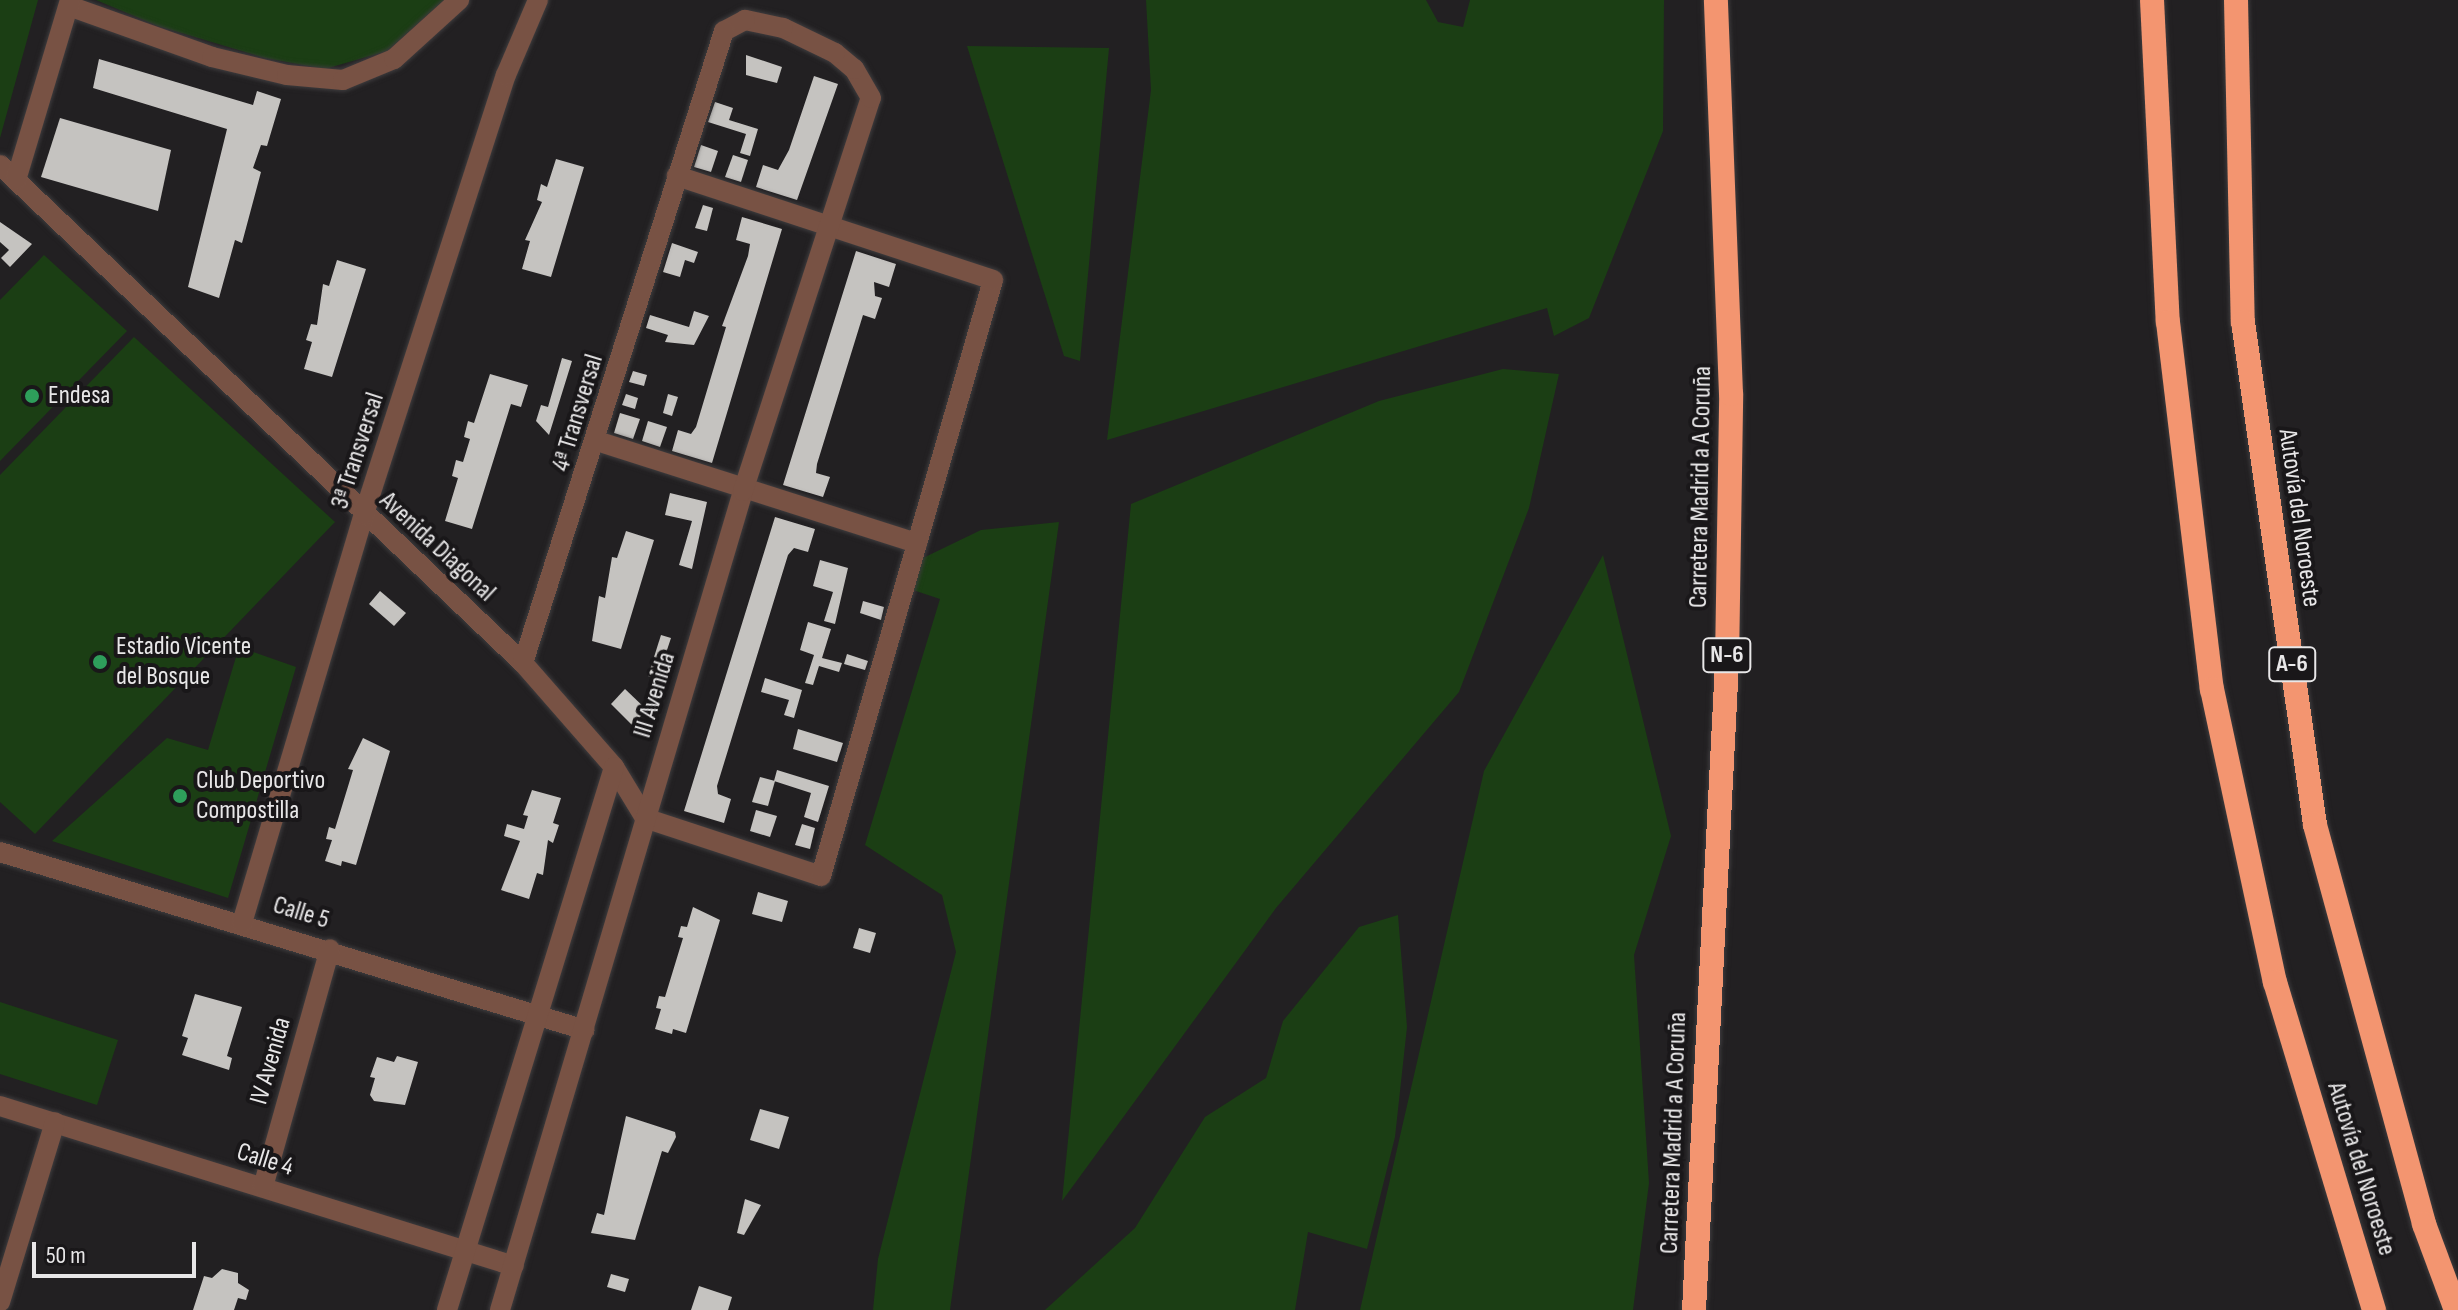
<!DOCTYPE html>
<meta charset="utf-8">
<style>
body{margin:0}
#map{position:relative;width:2458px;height:1310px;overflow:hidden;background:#222022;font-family:"Sofia Sans Condensed",sans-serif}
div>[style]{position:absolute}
.green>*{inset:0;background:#1b3e14}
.building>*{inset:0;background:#c5c3c0}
.roads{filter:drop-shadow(0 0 2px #3e3c3e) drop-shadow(0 0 2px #3e3c3e)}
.street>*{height:20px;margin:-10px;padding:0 10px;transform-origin:10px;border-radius:10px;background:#785244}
.highway>*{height:24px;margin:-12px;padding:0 12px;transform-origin:12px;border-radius:12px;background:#f39570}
.dots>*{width:22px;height:22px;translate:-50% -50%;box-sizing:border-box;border:4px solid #191719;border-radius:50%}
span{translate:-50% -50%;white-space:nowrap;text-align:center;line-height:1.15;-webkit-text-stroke:8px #191719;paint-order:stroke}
.shield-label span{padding:2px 6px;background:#191719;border:2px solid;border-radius:6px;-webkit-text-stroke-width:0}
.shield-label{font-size:24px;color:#e8e7e8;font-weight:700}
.poi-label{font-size:26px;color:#e8e7e8}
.left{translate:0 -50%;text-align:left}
.street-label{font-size:26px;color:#e8e7e8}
.scale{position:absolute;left:32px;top:1242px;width:164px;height:36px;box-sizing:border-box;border:4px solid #e8e7e8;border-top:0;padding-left:10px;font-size:24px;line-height:28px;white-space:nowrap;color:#e8e7e8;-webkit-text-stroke:6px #191719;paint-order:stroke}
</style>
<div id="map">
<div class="green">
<i style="clip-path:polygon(0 0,38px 0,0 138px)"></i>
<i style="clip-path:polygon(96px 0,444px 0,387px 51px,325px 69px,265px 58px,158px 26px)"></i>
<i style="clip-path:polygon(1146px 0,1426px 0,1438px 22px,1463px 27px,1470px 0,1664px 0,1663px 131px,1589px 318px,1554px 336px,1547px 308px,1107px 440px,1151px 90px)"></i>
<i style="clip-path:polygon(967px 46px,1109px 48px,1080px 361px,1064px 356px)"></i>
<i style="clip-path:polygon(44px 255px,127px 331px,0 461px,0 300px)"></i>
<i style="clip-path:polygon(134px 337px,335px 522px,35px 834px,0 802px,0 475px)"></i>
<i style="clip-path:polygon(1503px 369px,1559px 374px,1529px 508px,1459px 692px,1276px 908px,1062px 1201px,1131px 504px,1379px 401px)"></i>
<i style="clip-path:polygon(1059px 522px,950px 1310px,873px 1310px,878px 1259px,956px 952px,942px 895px,865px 845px,940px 599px,913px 590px,923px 558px,981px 530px)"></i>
<i style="clip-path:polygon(1603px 555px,1671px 836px,1634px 955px,1649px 1183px,1633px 1310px,1360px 1310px,1484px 771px)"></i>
<i style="clip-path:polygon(239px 647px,296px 667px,228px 898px,52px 841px,167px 738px,208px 750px)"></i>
<i style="clip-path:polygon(1398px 915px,1407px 1027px,1395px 1137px,1367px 1249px,1308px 1232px,1295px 1310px,1045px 1310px,1135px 1228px,1205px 1117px,1266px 1078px,1283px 1021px,1359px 927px)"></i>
<i style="clip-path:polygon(0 1002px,118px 1040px,97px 1105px,0 1074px)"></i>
</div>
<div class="building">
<i style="clip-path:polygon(746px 55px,782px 67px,777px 83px,746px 75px)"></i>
<i style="clip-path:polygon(99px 59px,253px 105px,257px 91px,281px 99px,267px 146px,261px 145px,253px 168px,261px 172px,242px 243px,235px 240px,219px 298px,188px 287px,227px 129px,93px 88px)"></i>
<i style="clip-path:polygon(814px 76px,838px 84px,797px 200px,756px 187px,763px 165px,778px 170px,789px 150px)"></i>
<i style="clip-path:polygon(715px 102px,733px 108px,729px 120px,758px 129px,750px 156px,740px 153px,746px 134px,708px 122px)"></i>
<i style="clip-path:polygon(60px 118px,171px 150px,158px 211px,41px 177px)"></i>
<i style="clip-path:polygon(701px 145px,718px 151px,711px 172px,694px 167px)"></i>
<i style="clip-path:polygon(733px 155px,748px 160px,741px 182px,725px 177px)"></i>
<i style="clip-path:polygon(556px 159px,584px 167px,551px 277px,522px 269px,530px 241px,525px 240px,542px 202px,537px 200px,541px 184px,547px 187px)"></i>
<i style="clip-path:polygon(703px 205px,713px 208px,707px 231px,695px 228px)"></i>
<i style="clip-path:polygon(742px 217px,782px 229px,712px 463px,672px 451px,678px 430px,691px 434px,696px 427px,726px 327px,722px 326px,748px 256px,750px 244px,736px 240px)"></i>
<i style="clip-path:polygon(0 222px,32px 244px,10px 267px,1px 258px,9px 250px,0 242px)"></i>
<i style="clip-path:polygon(672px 243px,698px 252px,694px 263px,685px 260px,680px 277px,663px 272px)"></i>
<i style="clip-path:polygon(856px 251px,896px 264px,889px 287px,874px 282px,875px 296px,882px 298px,875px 319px,863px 315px,817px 464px,816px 473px,830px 477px,823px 497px,783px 485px)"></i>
<i style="clip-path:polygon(337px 260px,366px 269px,332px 377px,304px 369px,312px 342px,306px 340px,311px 324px,317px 325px,323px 284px,329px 286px)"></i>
<i style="clip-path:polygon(694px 311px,709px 316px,694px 345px,665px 342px,668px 335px,646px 328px,650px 315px,689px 327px)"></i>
<i style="clip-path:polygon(562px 358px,572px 361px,549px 435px,536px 421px,541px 405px,548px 407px)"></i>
<i style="clip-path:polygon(633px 371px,647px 375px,644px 386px,629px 382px)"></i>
<i style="clip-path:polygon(490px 374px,528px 385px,521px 407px,511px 404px,472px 529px,445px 521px,458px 478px,452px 476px,456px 460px,463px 462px,470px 439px,464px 437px,468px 421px,474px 423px)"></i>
<i style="clip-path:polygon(626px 394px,638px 398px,635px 409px,622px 405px)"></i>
<i style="clip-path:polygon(668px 394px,678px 397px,672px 416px,663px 413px)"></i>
<i style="clip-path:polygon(620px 413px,640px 419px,633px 439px,614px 433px)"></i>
<i style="clip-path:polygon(648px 421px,667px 427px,660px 447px,642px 441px)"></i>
<i style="clip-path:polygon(670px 493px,707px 502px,692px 569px,679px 565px,692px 521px,665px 515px)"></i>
<i style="clip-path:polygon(775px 517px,815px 529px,808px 552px,794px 548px,788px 555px,717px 786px,718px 794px,731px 799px,724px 823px,684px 811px)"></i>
<i style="clip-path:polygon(626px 531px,654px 540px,621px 649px,592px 641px,599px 596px,605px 598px,612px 557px,617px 558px)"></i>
<i style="clip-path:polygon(820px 560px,848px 568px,835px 624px,824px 621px,833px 592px,813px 586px)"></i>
<i style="clip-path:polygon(380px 591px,406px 613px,394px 626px,369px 604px)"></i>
<i style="clip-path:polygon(863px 601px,884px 607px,881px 620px,860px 613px)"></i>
<i style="clip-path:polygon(808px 622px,831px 629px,822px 658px,842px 663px,839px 672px,819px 666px,813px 685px,805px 683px,814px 655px,800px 650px)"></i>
<i style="clip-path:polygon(661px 635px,671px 638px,657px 680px,648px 676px)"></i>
<i style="clip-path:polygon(847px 654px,868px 661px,865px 670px,844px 664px)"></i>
<i style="clip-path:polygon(765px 678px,802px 690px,794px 718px,784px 715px,789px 700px,761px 692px)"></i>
<i style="clip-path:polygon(625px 689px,647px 710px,632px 725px,611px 704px)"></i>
<i style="clip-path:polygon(798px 729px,843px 743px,837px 762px,793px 749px)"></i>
<i style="clip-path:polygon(363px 738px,390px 751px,356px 865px,342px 861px,341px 866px,325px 861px,332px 840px,326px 839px,329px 827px,335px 829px,353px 770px,348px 769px)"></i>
<i style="clip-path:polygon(777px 770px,829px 786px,818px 822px,804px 817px,811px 793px,774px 781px)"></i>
<i style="clip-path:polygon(760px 777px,775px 781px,768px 806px,752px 802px)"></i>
<i style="clip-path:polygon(532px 790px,561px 798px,553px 823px,559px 825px,553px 843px,548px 840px,543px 875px,537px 873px,529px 899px,501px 890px,520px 841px,504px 836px,507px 824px,524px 829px,528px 816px,523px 815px)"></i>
<i style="clip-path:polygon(756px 810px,777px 816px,770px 837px,750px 831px)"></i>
<i style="clip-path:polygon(802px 824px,815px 828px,810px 849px,795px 845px)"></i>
<i style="clip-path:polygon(758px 892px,788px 901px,782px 922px,752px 914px)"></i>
<i style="clip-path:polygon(693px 907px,720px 920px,686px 1033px,673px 1029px,672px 1034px,655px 1029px,661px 1009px,656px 1008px,659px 996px,665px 997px,683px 938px,678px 937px,681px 926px,687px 927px)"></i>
<i style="clip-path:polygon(859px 928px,876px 933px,870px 953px,853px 948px)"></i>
<i style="clip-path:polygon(195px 994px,242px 1007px,227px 1056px,232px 1058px,229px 1070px,182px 1055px,188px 1038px,182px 1036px)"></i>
<i style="clip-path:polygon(397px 1056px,418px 1062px,405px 1105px,374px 1101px,370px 1095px,375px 1078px,370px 1077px,377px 1057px,394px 1062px)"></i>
<i style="clip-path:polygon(760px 1109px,789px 1117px,779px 1149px,750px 1140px)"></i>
<i style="clip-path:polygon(626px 1116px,675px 1132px,676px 1137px,668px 1153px,662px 1151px,635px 1240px,591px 1233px,597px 1213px,604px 1215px)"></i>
<i style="clip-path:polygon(745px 1199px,761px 1205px,744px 1235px,737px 1233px)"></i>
<i style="clip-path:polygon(222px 1269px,238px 1273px,238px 1283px,249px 1290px,246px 1300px,238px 1298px,234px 1310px,193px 1310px,204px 1276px,212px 1278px)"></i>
<i style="clip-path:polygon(611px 1274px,629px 1279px,625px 1292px,607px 1287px)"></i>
<i style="clip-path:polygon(699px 1286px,732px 1297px,728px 1310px,691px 1310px)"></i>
</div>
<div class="roads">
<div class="street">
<i style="left:69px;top:6px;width:152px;rotate:19.6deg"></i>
<i style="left:212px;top:57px;width:77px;rotate:13.5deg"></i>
<i style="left:287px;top:75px;width:56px;rotate:5.1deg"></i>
<i style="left:343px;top:80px;width:55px;rotate:-22.4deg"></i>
<i style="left:394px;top:59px;width:88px;rotate:-42.2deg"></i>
<i style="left:0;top:165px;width:722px;rotate:43.6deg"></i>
<i style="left:523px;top:663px;width:138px;rotate:48.8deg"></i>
<i style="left:614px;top:767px;width:60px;rotate:58.7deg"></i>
<i style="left:16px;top:180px;width:188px;rotate:-73.3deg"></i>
<i style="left:597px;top:441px;width:336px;rotate:17.7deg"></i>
<i style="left:645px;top:818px;width:185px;rotate:18.2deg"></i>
<i style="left:821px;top:876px;width:620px;rotate:-73.9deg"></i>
<i style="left:993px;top:280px;width:333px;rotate:-161.8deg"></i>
<i style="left:0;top:852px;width:611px;rotate:16.92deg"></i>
<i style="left:242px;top:923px;width:427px;rotate:-73.4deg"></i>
<i style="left:364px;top:514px;width:461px;rotate:-72.1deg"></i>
<i style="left:506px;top:75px;width:82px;rotate:-66.9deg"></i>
<i style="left:0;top:1106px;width:538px;rotate:17.29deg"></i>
<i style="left:263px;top:1187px;width:247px;rotate:-74.3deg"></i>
<i style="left:0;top:1302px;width:188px;rotate:-73deg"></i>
<i style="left:447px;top:1310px;width:568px;rotate:-72.9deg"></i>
<i style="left:500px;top:1310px;width:854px;rotate:-73.47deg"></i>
<i style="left:743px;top:491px;width:413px;rotate:-72deg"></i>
<i style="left:871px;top:98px;width:34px;rotate:-120deg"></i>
<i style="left:854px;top:69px;width:25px;rotate:-140deg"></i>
<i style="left:835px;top:53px;width:58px;rotate:-154.3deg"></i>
<i style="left:783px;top:28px;width:39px;rotate:-168deg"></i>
<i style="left:745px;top:20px;width:24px;rotate:152deg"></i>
<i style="left:724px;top:31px;width:663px;rotate:107.64deg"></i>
</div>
<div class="highway">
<i style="left:2152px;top:0;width:322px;rotate:87.2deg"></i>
<i style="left:2168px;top:322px;width:370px;rotate:83.2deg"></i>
<i style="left:2212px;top:689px;width:300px;rotate:77.9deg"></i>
<i style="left:2275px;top:982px;width:343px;rotate:73.2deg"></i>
<i style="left:2236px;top:0;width:322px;rotate:88.8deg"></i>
<i style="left:2243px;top:322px;width:508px;rotate:81.85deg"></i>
<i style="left:2315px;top:825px;width:414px;rotate:74.7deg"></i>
<i style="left:2424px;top:1224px;width:92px;rotate:69.6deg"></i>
<i style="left:1694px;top:1310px;width:649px;rotate:-87.08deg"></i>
<i style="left:1727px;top:662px;width:268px;rotate:-89.1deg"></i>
<i style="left:1731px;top:394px;width:394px;rotate:-92.2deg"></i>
</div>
</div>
<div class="dots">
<i style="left:32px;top:396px;background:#2e9e5b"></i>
<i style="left:100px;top:662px;background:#2e9e5b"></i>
<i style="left:180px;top:796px;background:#2e9e5b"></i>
</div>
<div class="shield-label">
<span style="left:1727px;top:655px">N-6</span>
<span style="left:2292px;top:664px">A-6</span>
</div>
<div class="poi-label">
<span class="left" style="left:48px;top:396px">Endesa</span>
<span class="left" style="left:116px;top:662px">Estadio Vicente<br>del Bosque</span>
<span class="left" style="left:196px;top:796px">Club Deportivo<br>Compostilla</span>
</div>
<div class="street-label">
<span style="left:578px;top:413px;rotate:-73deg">4ª Transversal</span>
<span style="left:358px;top:451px;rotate:-72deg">3ª Transversal</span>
<span style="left:1701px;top:487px;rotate:-89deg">Carretera Madrid a A Coruña</span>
<span style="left:2299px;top:518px;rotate:82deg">Autovía del Noroeste</span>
<span style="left:437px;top:547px;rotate:43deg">Avenida Diagonal</span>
<span style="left:655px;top:695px;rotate:-73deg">III Avenida</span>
<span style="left:301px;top:913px;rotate:17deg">Calle 5</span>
<span style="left:271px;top:1061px;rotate:-74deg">IV Avenida</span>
<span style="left:1674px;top:1133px;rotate:-88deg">Carretera Madrid a A Coruña</span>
<span style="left:265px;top:1160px;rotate:17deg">Calle 4</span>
<span style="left:2361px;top:1169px;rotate:73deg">Autovía del Noroeste</span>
</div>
<div class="scale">50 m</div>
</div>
